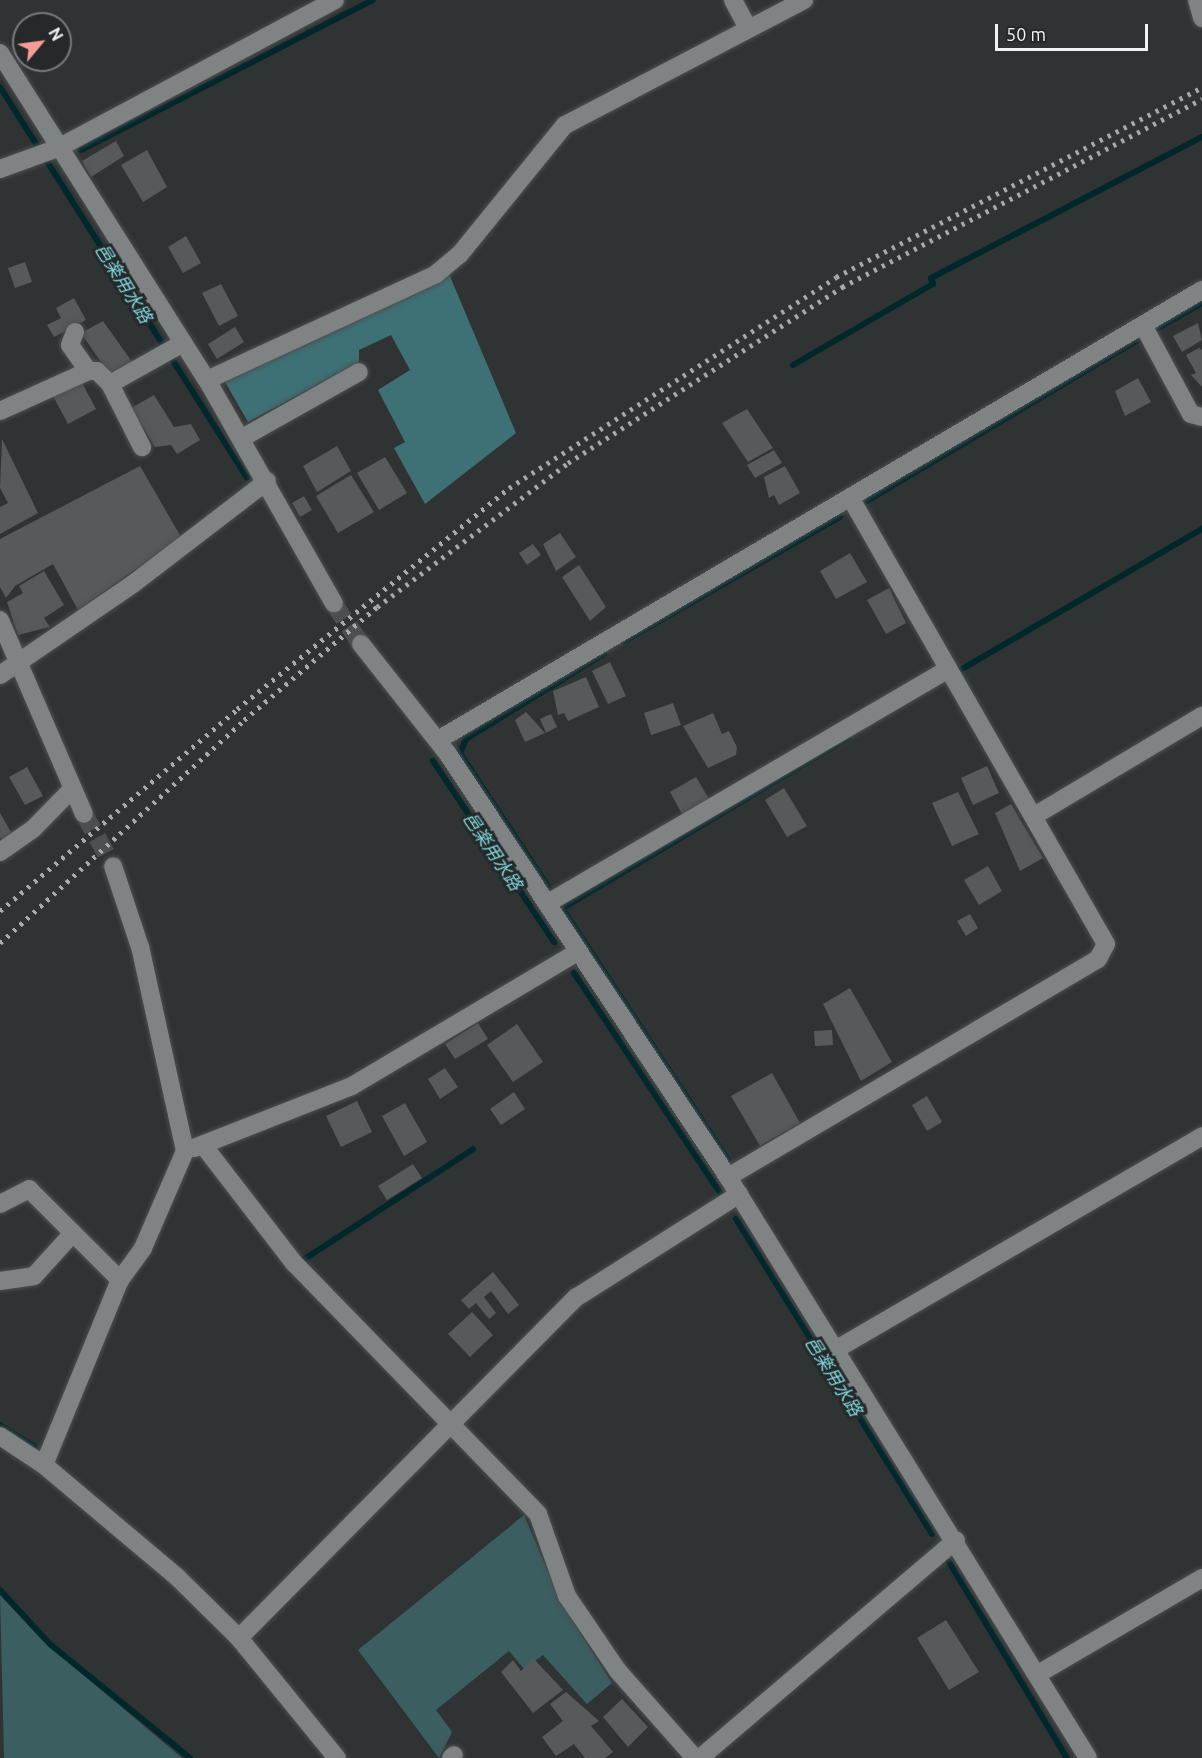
<!DOCTYPE html>
<meta charset="utf-8">
<style>
body{margin:0}
#map{position:relative;width:1202px;height:1758px;overflow:hidden;background:#303333;font-family:Ubuntu,"Noto Sans JP",sans-serif}
div>[style]{position:absolute}
.green>*{inset:0;background:#3b5e61}
.forest>*{inset:0;background:#3e7175}
.stream>*{height:6px;margin:-3px;padding:0 3px;transform-origin:3px;border-radius:3px;background:#00282b}
.building>*{inset:0;background:#565a5a}
.minor-tunnel>*{height:18px;margin-top:-9px;transform-origin:0;background:repeating-linear-gradient(90deg,#4d5050 0 18px,transparent 0 27px)}
.roads{filter:drop-shadow(0 0 2px #4c4f4f) drop-shadow(0 0 2px #4c4f4f)}
.minor>*{height:18px;margin:-9px;padding:0 9px;transform-origin:9px;border-radius:9px;background:#7f8383}
.rail>*{height:4.5px;margin-top:-2.25px;transform-origin:0;background:repeating-linear-gradient(90deg,#a9acac 0 3px,transparent 0 9px)}
span{translate:-50% -50%;white-space:nowrap;text-align:center;line-height:1.15;-webkit-text-stroke:6px #262929;paint-order:stroke}
.water-label{font-size:18px;color:#7ed5dc;font-style:italic}
.north{position:absolute;left:12px;top:12px;width:60px;height:60px;box-sizing:border-box;background:#262929;border:2px solid #777a7a;border-radius:50%;rotate:61deg;font-size:16px;font-weight:700;line-height:24px;text-align:center;color:#f1f4f4}
.north::after{content:'';display:block;margin:auto;width:21px;height:27px;background:#f59b98;clip-path:polygon(50% 0,100% 100%,50% 72%,0 100%)}
.scale{position:absolute;left:995px;top:24px;width:153px;height:27px;box-sizing:border-box;border:3px solid #f1f4f4;border-top:0;padding-left:8px;font-size:18px;line-height:21px;white-space:nowrap;color:#f1f4f4;-webkit-text-stroke:4px #262929;paint-order:stroke}
</style>
<div id="map">
<div class="green">
<i style="clip-path:polygon(524px 1515px,562px 1605px,612px 1683px,587px 1704px,543px 1655px,524px 1669px,509px 1651px,436px 1710px,452px 1732px,439px 1758px,358px 1650px)"></i>
<i style="clip-path:polygon(0 1595px,41px 1639px,182px 1758px,4px 1758px)"></i>
</div>
<div class="forest">
<i style="clip-path:polygon(449px 274px,516px 433px,425px 504px,394px 448px,405px 442px,378px 390px,410px 370px,391px 335px,359px 350px,359px 362px,248px 422px,225px 382px)"></i>
</div>
<div class="stream">
<i style="left:0;top:87px;width:462px;rotate:57.7deg"></i>
<i style="left:81px;top:150px;width:328px;rotate:-27.2deg"></i>
<i style="left:1153px;top:331px;width:56px;rotate:-29.7deg"></i>
<i style="left:793px;top:365px;width:162px;rotate:-30.1deg"></i>
<i style="left:933px;top:284px;width:6px;rotate:-108deg"></i>
<i style="left:931px;top:278px;width:305px;rotate:-27.5deg"></i>
<i style="left:865px;top:502px;width:320px;rotate:-30.7deg"></i>
<i style="left:625px;top:641px;width:248px;rotate:-30deg"></i>
<i style="left:604px;top:654px;width:162px;rotate:148.4deg"></i>
<i style="left:466px;top:739px;width:15px;rotate:113deg"></i>
<i style="left:460px;top:753px;width:487px;rotate:56.6deg"></i>
<i style="left:962px;top:669px;width:278px;rotate:-30.3deg"></i>
<i style="left:433px;top:761px;width:218px;rotate:56.2deg"></i>
<i style="left:563px;top:908px;width:332px;rotate:-30.8deg"></i>
<i style="left:574px;top:973px;width:264px;rotate:56.4deg"></i>
<i style="left:736px;top:1219px;width:371px;rotate:58.1deg"></i>
<i style="left:303px;top:1260px;width:203px;rotate:-33.1deg"></i>
<i style="left:0;top:1425px;width:41px;rotate:32.2deg"></i>
<i style="left:949px;top:1562px;width:229px;rotate:59deg"></i>
<i style="left:0;top:1590px;width:75px;rotate:47.2deg"></i>
<i style="left:51px;top:1645px;width:179px;rotate:39.1deg"></i>
</div>
<div class="building">
<i style="clip-path:polygon(116px 141px,124px 156px,91px 177px,82px 161px)"></i>
<i style="clip-path:polygon(147px 150px,167px 187px,143px 202px,121px 165px)"></i>
<i style="clip-path:polygon(186px 236px,201px 263px,183px 273px,168px 247px)"></i>
<i style="clip-path:polygon(25px 262px,32px 282px,15px 288px,8px 268px)"></i>
<i style="clip-path:polygon(221px 284px,238px 316px,219px 326px,202px 293px)"></i>
<i style="clip-path:polygon(74px 298px,86px 320px,54px 337px,47px 325px,61px 318px,56px 308px)"></i>
<i style="clip-path:polygon(103px 321px,135px 366px,112px 378px,81px 333px)"></i>
<i style="clip-path:polygon(1198px 323px,1202px 340px,1182px 352px,1173px 336px)"></i>
<i style="clip-path:polygon(235px 327px,244px 342px,217px 359px,208px 344px)"></i>
<i style="clip-path:polygon(1199px 348px,1202px 350px,1202px 387px,1191px 375px,1196px 373px,1186px 355px)"></i>
<i style="clip-path:polygon(1138px 378px,1151px 402px,1125px 416px,1115px 391px)"></i>
<i style="clip-path:polygon(81px 381px,96px 409px,68px 424px,53px 396px)"></i>
<i style="clip-path:polygon(154px 395px,174px 427px,191px 424px,200px 440px,177px 454px,171px 445px,155px 447px,131px 408px)"></i>
<i style="clip-path:polygon(747px 409px,773px 448px,748px 462px,722px 423px)"></i>
<i style="clip-path:polygon(2px 439px,38px 513px,0 534px,0 507px,8px 503px,0 488px)"></i>
<i style="clip-path:polygon(337px 446px,351px 471px,317px 492px,303px 466px)"></i>
<i style="clip-path:polygon(774px 450px,782px 463px,755px 478px,747px 465px)"></i>
<i style="clip-path:polygon(385px 457px,407px 493px,379px 510px,357px 473px)"></i>
<i style="clip-path:polygon(140px 466px,181px 537px,78px 610px,53px 564px,15px 586px,6px 598px,0 587px,0 539px)"></i>
<i style="clip-path:polygon(785px 466px,800px 493px,779px 505px,774px 495px,769px 498px,764px 477px)"></i>
<i style="clip-path:polygon(351px 475px,374px 512px,338px 533px,316px 496px)"></i>
<i style="clip-path:polygon(304px 496px,312px 510px,300px 517px,292px 503px)"></i>
<i style="clip-path:polygon(560px 533px,576px 557px,556px 571px,543px 544px)"></i>
<i style="clip-path:polygon(533px 544px,541px 555px,527px 565px,519px 553px)"></i>
<i style="clip-path:polygon(850px 553px,867px 582px,836px 599px,820px 571px)"></i>
<i style="clip-path:polygon(579px 565px,606px 607px,590px 621px,562px 577px)"></i>
<i style="clip-path:polygon(44px 571px,64px 605px,44px 618px,50px 627px,18px 635px,7px 602px,23px 593px,19px 586px)"></i>
<i style="clip-path:polygon(889px 588px,906px 623px,886px 634px,867px 600px)"></i>
<i style="clip-path:polygon(610px 662px,626px 696px,608px 704px,592px 671px)"></i>
<i style="clip-path:polygon(586px 677px,599px 707px,568px 721px,564px 713px,558px 715px,553px 691px)"></i>
<i style="clip-path:polygon(673px 703px,681px 725px,651px 735px,644px 713px)"></i>
<i style="clip-path:polygon(526px 712px,545px 733px,525px 742px,515px 720px)"></i>
<i style="clip-path:polygon(713px 713px,722px 734px,729px 731px,737px 747px,736px 755px,708px 768px,683px 726px)"></i>
<i style="clip-path:polygon(551px 714px,557px 727px,546px 733px,540px 719px)"></i>
<i style="clip-path:polygon(987px 766px,999px 793px,973px 805px,961px 778px)"></i>
<i style="clip-path:polygon(27px 767px,43px 796px,25px 805px,9px 777px)"></i>
<i style="clip-path:polygon(696px 777px,709px 799px,682px 814px,670px 792px)"></i>
<i style="clip-path:polygon(784px 788px,807px 826px,787px 837px,765px 800px)"></i>
<i style="clip-path:polygon(958px 792px,979px 834px,952px 846px,932px 803px)"></i>
<i style="clip-path:polygon(1011px 804px,1043px 858px,1020px 871px,995px 813px)"></i>
<i style="clip-path:polygon(0 813px,14px 837px,4px 843px,0 837px)"></i>
<i style="clip-path:polygon(988px 866px,1002px 891px,979px 905px,964px 880px)"></i>
<i style="clip-path:polygon(970px 914px,978px 928px,966px 936px,957px 921px)"></i>
<i style="clip-path:polygon(850px 988px,892px 1062px,861px 1081px,823px 1004px)"></i>
<i style="clip-path:polygon(478px 1023px,488px 1039px,455px 1059px,445px 1044px)"></i>
<i style="clip-path:polygon(517px 1024px,543px 1062px,513px 1082px,487px 1045px)"></i>
<i style="clip-path:polygon(832px 1030px,833px 1045px,815px 1046px,814px 1031px)"></i>
<i style="clip-path:polygon(445px 1068px,458px 1087px,440px 1099px,428px 1079px)"></i>
<i style="clip-path:polygon(772px 1073px,800px 1123px,760px 1146px,731px 1096px)"></i>
<i style="clip-path:polygon(514px 1092px,525px 1109px,501px 1125px,490px 1109px)"></i>
<i style="clip-path:polygon(927px 1096px,942px 1122px,927px 1131px,912px 1105px)"></i>
<i style="clip-path:polygon(357px 1101px,372px 1132px,341px 1147px,326px 1116px)"></i>
<i style="clip-path:polygon(405px 1103px,427px 1142px,404px 1156px,382px 1116px)"></i>
<i style="clip-path:polygon(413px 1164px,422px 1178px,387px 1200px,378px 1186px)"></i>
<i style="clip-path:polygon(493px 1272px,519px 1305px,508px 1314px,491px 1291px,484px 1297px,496px 1313px,489px 1319px,476px 1303px,469px 1309px,461px 1300px)"></i>
<i style="clip-path:polygon(472px 1312px,493px 1335px,470px 1357px,448px 1334px)"></i>
<i style="clip-path:polygon(946px 1620px,979px 1672px,949px 1690px,917px 1638px)"></i>
<i style="clip-path:polygon(533px 1658px,563px 1690px,533px 1713px,501px 1672px,513px 1660px,521px 1671px)"></i>
<i style="clip-path:polygon(566px 1692px,599px 1721px,591px 1726px,613px 1752px,605px 1758px,585px 1758px,574px 1744px,556px 1756px,542px 1737px,563px 1721px,550px 1704px)"></i>
<i style="clip-path:polygon(622px 1699px,648px 1727px,628px 1747px,603px 1717px)"></i>
</div>
<div class="minor-tunnel">
<i style="left:334px;top:604px;width:48px;rotate:56deg"></i>
<i style="left:84px;top:814px;width:60px;rotate:60.9deg"></i>
</div>
<div class="roads">
<div class="minor">
<i style="left:733px;top:0;width:32px;rotate:62deg"></i>
<i style="left:1197px;top:0;width:19px;rotate:74deg"></i>
<i style="left:0;top:53px;width:387px;rotate:57.7deg"></i>
<i style="left:207px;top:380px;width:257px;rotate:60.4deg"></i>
<i style="left:0;top:169px;width:62px;rotate:-19.9deg"></i>
<i style="left:58px;top:148px;width:314px;rotate:-28.1deg"></i>
<i style="left:1143px;top:325px;width:101px;rotate:61.7deg"></i>
<i style="left:1191px;top:414px;width:11px;rotate:15deg"></i>
<i style="left:75px;top:332px;width:14px;rotate:111deg"></i>
<i style="left:70px;top:345px;width:32px;rotate:55deg"></i>
<i style="left:207px;top:380px;width:252px;rotate:-24.8deg"></i>
<i style="left:436px;top:274px;width:31px;rotate:-40deg"></i>
<i style="left:460px;top:254px;width:166px;rotate:-50.9deg"></i>
<i style="left:565px;top:125px;width:270px;rotate:-27.6deg"></i>
<i style="left:110px;top:384px;width:71px;rotate:63.1deg"></i>
<i style="left:0;top:411px;width:97px;rotate:-24.4deg"></i>
<i style="left:88px;top:371px;width:9px"></i>
<i style="left:97px;top:371px;width:18px;rotate:45deg"></i>
<i style="left:110px;top:384px;width:84px;rotate:-29.3deg"></i>
<i style="left:242px;top:438px;width:134px;rotate:-29.4deg"></i>
<i style="left:0;top:620px;width:211px;rotate:66.6deg"></i>
<i style="left:361px;top:644px;width:140px;rotate:51.7deg"></i>
<i style="left:448px;top:754px;width:507px;rotate:56.5deg"></i>
<i style="left:728px;top:1177px;width:683px;rotate:58.22deg"></i>
<i style="left:0;top:675px;width:161px;rotate:-34.4deg"></i>
<i style="left:133px;top:584px;width:169px;rotate:-37.5deg"></i>
<i style="left:438px;top:740px;width:887px;rotate:-30.5deg"></i>
<i style="left:1034px;top:816px;width:196px;rotate:-30.8deg"></i>
<i style="left:0;top:852px;width:40px;rotate:-34.9deg"></i>
<i style="left:33px;top:829px;width:56px;rotate:-45.7deg"></i>
<i style="left:548px;top:903px;width:462px;rotate:-30.3deg"></i>
<i style="left:203px;top:1145px;width:149px;rotate:52.4deg"></i>
<i style="left:294px;top:1263px;width:350px;rotate:45.8deg"></i>
<i style="left:538px;top:1514px;width:87px;rotate:70.5deg"></i>
<i style="left:567px;top:1596px;width:91px;rotate:55.8deg"></i>
<i style="left:618px;top:1671px;width:116px;rotate:48.5deg"></i>
<i style="left:194px;top:1148px;width:170px;rotate:-21.4deg"></i>
<i style="left:352px;top:1086px;width:263px;rotate:-30.7deg"></i>
<i style="left:728px;top:1177px;width:429px;rotate:-30.5deg"></i>
<i style="left:1098px;top:959px;width:17px;rotate:-62deg"></i>
<i style="left:1106px;top:944px;width:515px;rotate:-119.8deg"></i>
<i style="left:0;top:1204px;width:33px;rotate:-27deg"></i>
<i style="left:29px;top:1189px;width:129px;rotate:45deg"></i>
<i style="left:0;top:1281px;width:34px;rotate:-8deg"></i>
<i style="left:34px;top:1276px;width:58px;rotate:-47.8deg"></i>
<i style="left:835px;top:1350px;width:425px;rotate:-30.2deg"></i>
<i style="left:0;top:1436px;width:53px;rotate:33.4deg"></i>
<i style="left:44px;top:1465px;width:175px;rotate:40.1deg"></i>
<i style="left:178px;top:1578px;width:86px;rotate:44.5deg"></i>
<i style="left:239px;top:1638px;width:155px;rotate:50.8deg"></i>
<i style="left:44px;top:1465px;width:200px;rotate:-67.7deg"></i>
<i style="left:120px;top:1280px;width:39px;rotate:-54deg"></i>
<i style="left:143px;top:1248px;width:106px;rotate:-66.6deg"></i>
<i style="left:185px;top:1151px;width:209px;rotate:-102.4deg"></i>
<i style="left:140px;top:947px;width:85px;rotate:-108.4deg"></i>
<i style="left:239px;top:1638px;width:480px;rotate:-45.3deg"></i>
<i style="left:577px;top:1297px;width:192px;rotate:-32.4deg"></i>
<i style="left:1038px;top:1674px;width:190px;rotate:-30.3deg"></i>
<i style="left:451px;top:1758px;width:4px;rotate:-45deg"></i>
<i style="left:700px;top:1758px;width:336px;rotate:-40.4deg"></i>
</div>
</div>
<div class="rail">
<i style="left:0;top:911px;width:311px;rotate:-40.4deg"></i>
<i style="left:237px;top:709px;width:350px;rotate:-39.1deg"></i>
<i style="left:509px;top:488px;width:389px;rotate:-32.8deg"></i>
<i style="left:836px;top:277px;width:412px;rotate:-27.4deg"></i>
<i style="left:0;top:943px;width:331px;rotate:-42.4deg"></i>
<i style="left:244px;top:720px;width:175px;rotate:-40.4deg"></i>
<i style="left:377px;top:607px;width:239px;rotate:-37deg"></i>
<i style="left:568px;top:463px;width:326px;rotate:-32.7deg"></i>
<i style="left:842px;top:287px;width:406px;rotate:-27.6deg"></i>
</div>
<div class="water-label">
<span style="left:124px;top:283px;rotate:58deg">邑楽用水路</span>
<span style="left:493px;top:851px;rotate:56deg">邑楽用水路</span>
<span style="left:834px;top:1376px;rotate:58deg">邑楽用水路</span>
</div>
<div class="north">N</div>
<div class="scale">50 m</div>
</div>
